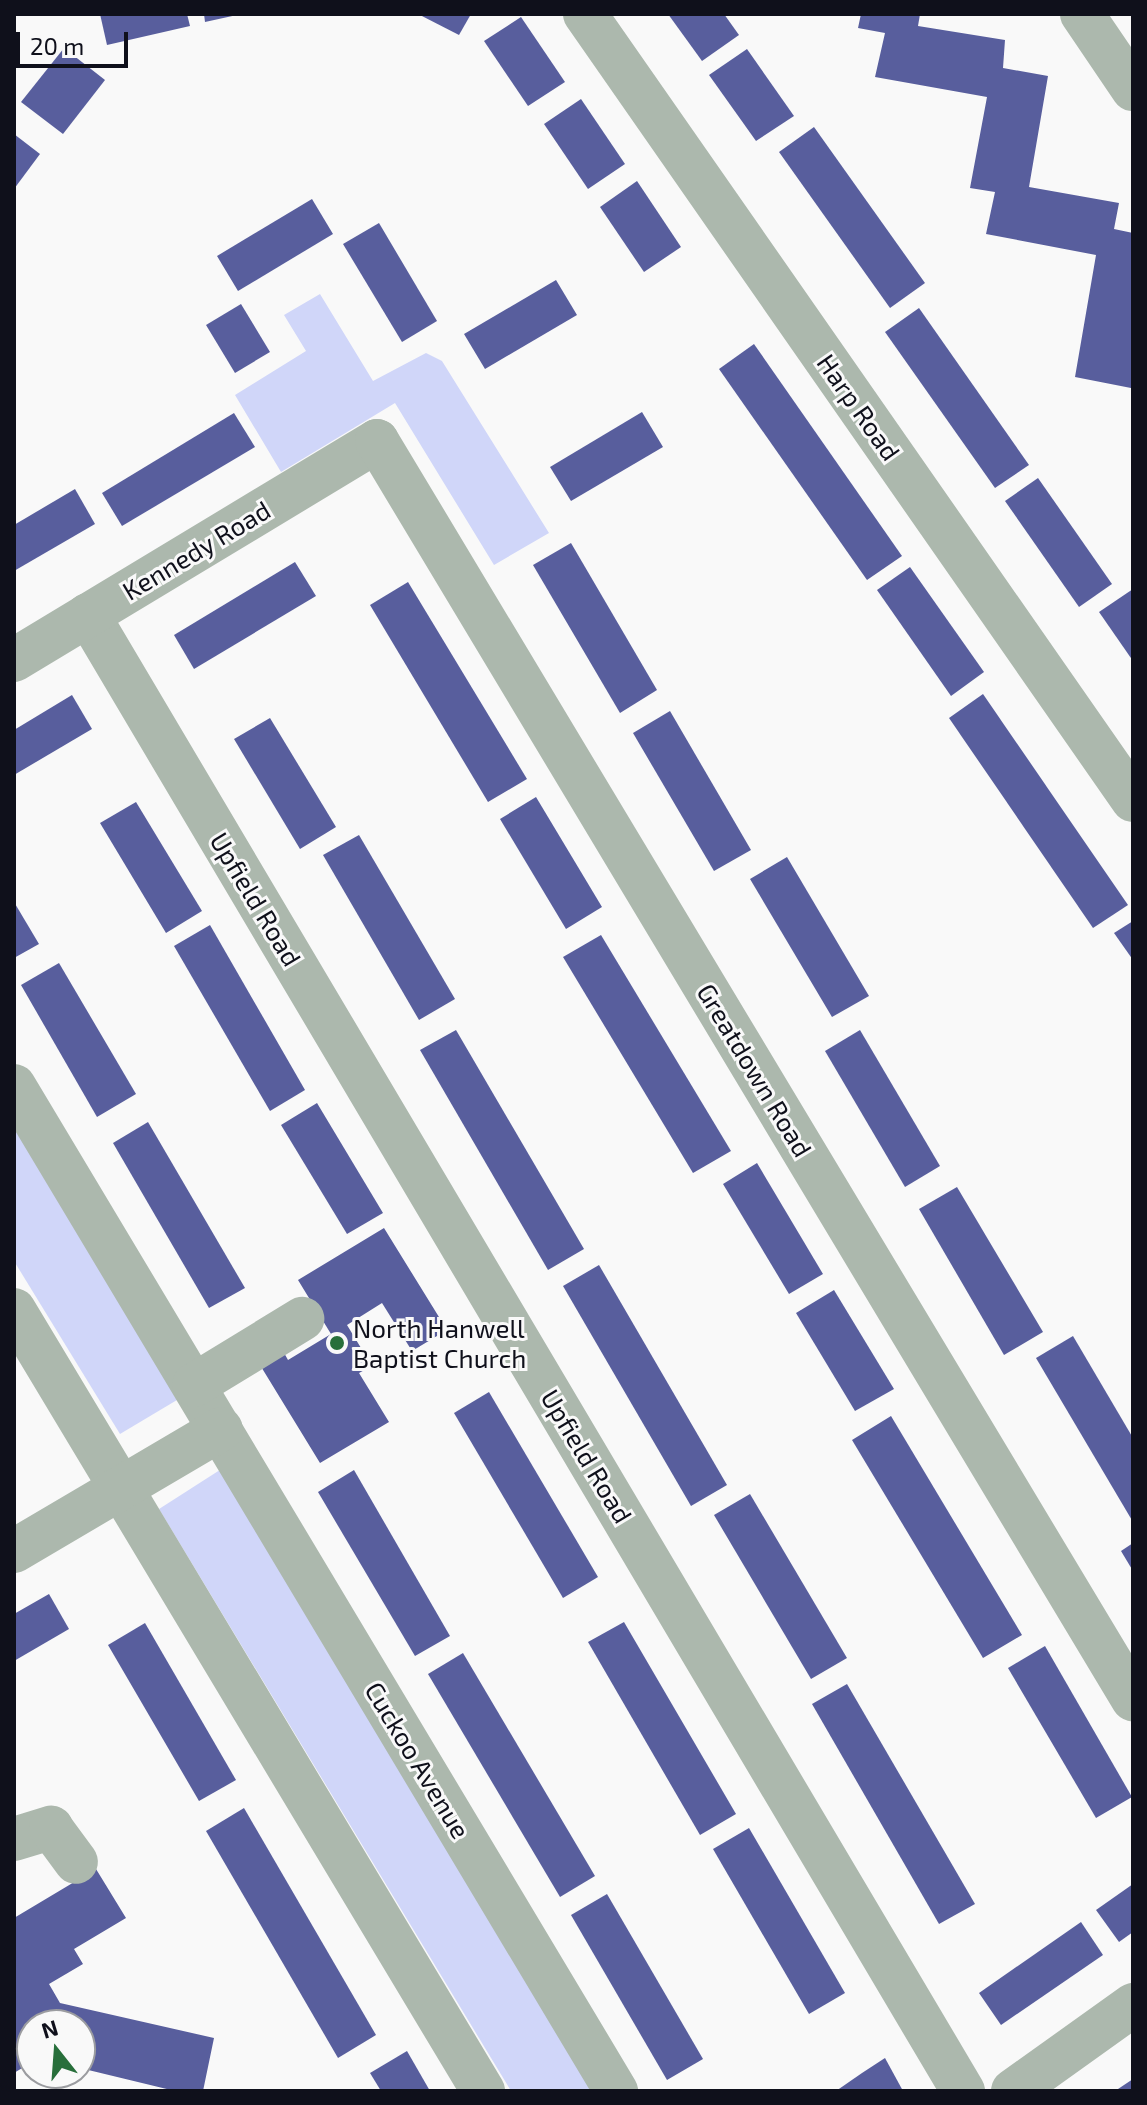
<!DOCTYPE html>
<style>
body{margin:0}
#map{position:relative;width:1147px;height:2105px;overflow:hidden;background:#f9f9f9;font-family:"Exo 2",sans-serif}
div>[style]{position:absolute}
.green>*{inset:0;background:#d0d6f9}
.building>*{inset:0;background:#585e9d}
.minor>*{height:44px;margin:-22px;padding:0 22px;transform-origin:22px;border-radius:22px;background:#acb8ad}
.dots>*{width:22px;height:22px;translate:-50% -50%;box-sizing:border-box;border:4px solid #f9f9f9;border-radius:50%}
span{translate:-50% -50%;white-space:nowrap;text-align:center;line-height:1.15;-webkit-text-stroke:6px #f9f9f9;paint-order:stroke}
.street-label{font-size:26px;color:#0f101b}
.poi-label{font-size:26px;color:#0f101b}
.left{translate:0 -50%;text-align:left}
.frame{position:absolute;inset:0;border:16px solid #0f101b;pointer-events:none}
.north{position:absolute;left:16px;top:2009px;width:80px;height:80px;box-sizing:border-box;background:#f9f9f9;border:2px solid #9b9ca0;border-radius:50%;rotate:343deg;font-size:22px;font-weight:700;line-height:32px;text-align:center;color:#0f101b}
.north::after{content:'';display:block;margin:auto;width:28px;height:36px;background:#286f3b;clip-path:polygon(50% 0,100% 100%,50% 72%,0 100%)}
.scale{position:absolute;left:16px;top:32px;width:112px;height:36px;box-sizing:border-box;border:4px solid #0f101b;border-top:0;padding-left:10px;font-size:24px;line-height:28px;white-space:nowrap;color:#0f101b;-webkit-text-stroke:6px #f9f9f9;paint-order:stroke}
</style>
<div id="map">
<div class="green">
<i style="clip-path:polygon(320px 294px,373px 381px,426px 353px,442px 361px,549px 533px,494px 565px,395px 403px,281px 472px,235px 395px,306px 351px,284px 315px)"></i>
<i style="clip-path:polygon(14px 1122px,182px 1397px,120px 1434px,14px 1261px)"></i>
<i style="clip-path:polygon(223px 1468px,594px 2091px,511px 2091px,159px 1509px)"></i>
</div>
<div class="building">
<i style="clip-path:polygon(100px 14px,187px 14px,190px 26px,107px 45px)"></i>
<i style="clip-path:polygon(204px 14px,237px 14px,237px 15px,205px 22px)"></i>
<i style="clip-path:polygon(418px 14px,471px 14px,459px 35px)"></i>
<i style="clip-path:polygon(668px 14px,724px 14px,739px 35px,702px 61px)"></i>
<i style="clip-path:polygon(861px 14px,920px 14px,918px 26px,1005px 40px,1003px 68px,1048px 76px,1029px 187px,1119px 203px,1114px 229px,1133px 233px,1131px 388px,1075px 377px,1096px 255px,986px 234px,995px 192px,970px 188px,987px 97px,875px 77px,885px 33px,858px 28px)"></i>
<i style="clip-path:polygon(521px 17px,565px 82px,528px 106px,484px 41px)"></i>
<i style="clip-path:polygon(64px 48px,105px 80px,63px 134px,21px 102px)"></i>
<i style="clip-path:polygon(747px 49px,794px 116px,756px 141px,709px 75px)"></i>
<i style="clip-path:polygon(581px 99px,625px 164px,588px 189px,544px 124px)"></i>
<i style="clip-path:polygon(814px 127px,925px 283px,890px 308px,779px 152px)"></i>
<i style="clip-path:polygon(14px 134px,40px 154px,14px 189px)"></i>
<i style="clip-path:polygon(637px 181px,681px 247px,644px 272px,600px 207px)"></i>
<i style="clip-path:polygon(312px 199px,333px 234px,238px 291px,217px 256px)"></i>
<i style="clip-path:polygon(379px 223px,437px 321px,402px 342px,343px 244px)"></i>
<i style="clip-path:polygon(556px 280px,577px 315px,485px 369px,464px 334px)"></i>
<i style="clip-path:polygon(241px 304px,270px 352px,235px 373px,206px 325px)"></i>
<i style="clip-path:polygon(919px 308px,1029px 465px,995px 488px,885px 332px)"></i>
<i style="clip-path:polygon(754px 344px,902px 556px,867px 580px,719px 369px)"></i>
<i style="clip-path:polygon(642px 412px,663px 447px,571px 501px,550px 467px)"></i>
<i style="clip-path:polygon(234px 413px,255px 447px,122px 526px,102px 493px)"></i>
<i style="clip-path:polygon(1038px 478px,1112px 584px,1079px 607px,1005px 501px)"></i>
<i style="clip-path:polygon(75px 489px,95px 524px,14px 571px,14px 525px)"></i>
<i style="clip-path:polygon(571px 543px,657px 690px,620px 713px,533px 565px)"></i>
<i style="clip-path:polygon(295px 562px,316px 596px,194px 669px,174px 635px)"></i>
<i style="clip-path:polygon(910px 567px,984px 672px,951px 696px,877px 590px)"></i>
<i style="clip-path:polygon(408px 582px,527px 779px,488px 802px,370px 605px)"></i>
<i style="clip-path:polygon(1133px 589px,1133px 661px,1099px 612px)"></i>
<i style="clip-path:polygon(983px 694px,1128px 905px,1093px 928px,949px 718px)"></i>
<i style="clip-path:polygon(72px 695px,92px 729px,14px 775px,14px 730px)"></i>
<i style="clip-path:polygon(670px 711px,751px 850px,714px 871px,633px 733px)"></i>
<i style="clip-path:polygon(270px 718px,336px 827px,300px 849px,234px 739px)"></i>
<i style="clip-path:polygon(536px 797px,602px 907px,566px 929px,500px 819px)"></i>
<i style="clip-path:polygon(136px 802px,202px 911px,166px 933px,100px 823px)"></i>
<i style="clip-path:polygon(359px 835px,455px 999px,419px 1020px,323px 855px)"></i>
<i style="clip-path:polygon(787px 857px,869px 996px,832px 1017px,750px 879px)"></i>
<i style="clip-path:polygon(14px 902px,39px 944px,14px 958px)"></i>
<i style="clip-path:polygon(1133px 921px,1133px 960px,1114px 933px)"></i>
<i style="clip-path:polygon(210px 925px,305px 1090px,270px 1111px,174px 946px)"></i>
<i style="clip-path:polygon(601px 935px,731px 1151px,693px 1173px,563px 957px)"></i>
<i style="clip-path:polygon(59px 963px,136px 1094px,97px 1117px,21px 985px)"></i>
<i style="clip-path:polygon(456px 1030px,584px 1249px,548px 1270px,420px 1050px)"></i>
<i style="clip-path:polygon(860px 1030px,940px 1166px,905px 1187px,825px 1051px)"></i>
<i style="clip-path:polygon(317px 1103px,383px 1213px,347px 1234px,281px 1125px)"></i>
<i style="clip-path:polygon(148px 1122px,245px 1288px,209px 1308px,113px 1143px)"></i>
<i style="clip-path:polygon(757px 1163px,823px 1274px,789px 1294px,723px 1184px)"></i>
<i style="clip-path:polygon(957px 1187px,1043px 1332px,1004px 1355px,919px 1209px)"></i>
<i style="clip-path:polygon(384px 1228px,447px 1330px,412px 1351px,382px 1303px,347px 1325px,372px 1366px,359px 1373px,389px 1422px,320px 1463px,260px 1365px,283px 1351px,288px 1360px,331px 1334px,298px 1280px)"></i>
<i style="clip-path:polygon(599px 1265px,727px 1485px,691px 1506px,563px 1286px)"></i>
<i style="clip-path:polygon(834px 1290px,894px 1389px,855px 1411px,796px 1313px)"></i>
<i style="clip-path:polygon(1073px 1336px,1133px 1438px,1133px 1522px,1036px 1358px)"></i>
<i style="clip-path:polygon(489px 1392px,598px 1577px,563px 1598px,454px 1413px)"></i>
<i style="clip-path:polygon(891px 1416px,1022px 1635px,983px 1658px,852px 1440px)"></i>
<i style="clip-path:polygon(354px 1470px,450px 1636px,415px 1656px,318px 1492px)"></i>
<i style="clip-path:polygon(750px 1494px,847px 1658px,811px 1679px,714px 1515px)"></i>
<i style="clip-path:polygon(1133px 1543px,1133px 1571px,1121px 1551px)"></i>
<i style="clip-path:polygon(49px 1594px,69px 1629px,14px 1661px,14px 1614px)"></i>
<i style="clip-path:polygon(624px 1622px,736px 1814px,700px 1835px,588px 1642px)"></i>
<i style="clip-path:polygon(145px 1623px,236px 1780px,199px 1801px,108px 1645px)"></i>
<i style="clip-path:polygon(1045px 1646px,1132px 1797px,1096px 1818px,1008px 1668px)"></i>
<i style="clip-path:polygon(463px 1653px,595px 1876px,560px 1897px,428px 1674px)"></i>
<i style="clip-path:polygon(847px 1684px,975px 1904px,939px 1924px,812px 1704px)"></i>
<i style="clip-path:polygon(244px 1808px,376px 2035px,338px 2058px,206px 1831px)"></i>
<i style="clip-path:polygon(749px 1828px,845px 1993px,809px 2014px,713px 1849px)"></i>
<i style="clip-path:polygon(96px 1869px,126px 1918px,74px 1949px,83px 1964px,49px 1984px,60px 2003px,214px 2038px,203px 2091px,175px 2091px,80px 2068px,80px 2025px,32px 2025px,32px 2062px,14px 2073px,14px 1918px)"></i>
<i style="clip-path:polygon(1133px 1884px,1133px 1932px,1119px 1942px,1096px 1910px)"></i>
<i style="clip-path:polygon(607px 1894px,703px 2059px,667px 2080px,571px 1915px)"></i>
<i style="clip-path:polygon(1081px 1922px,1103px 1955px,1001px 2025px,979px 1993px)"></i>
<i style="clip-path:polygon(407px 2051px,430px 2091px,381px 2091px,370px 2073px)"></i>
<i style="clip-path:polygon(885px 2058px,903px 2091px,836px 2091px,862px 2073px)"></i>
<i style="clip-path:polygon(1133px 2079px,1133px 2091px,1115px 2091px)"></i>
</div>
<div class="minor">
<i style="left:585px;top:14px;width:958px;rotate:55.12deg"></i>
<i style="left:1082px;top:14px;width:91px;rotate:55.8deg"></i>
<i style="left:88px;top:615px;width:1716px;rotate:59.34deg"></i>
<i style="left:14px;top:660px;width:424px;rotate:-31.1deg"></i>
<i style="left:377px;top:441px;width:1468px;rotate:59deg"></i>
<i style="left:14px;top:1086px;width:1172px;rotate:59.08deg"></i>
<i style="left:14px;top:1310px;width:911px;rotate:59.01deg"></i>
<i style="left:194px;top:1385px;width:127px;rotate:-31.4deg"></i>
<i style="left:14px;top:1551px;width:240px;rotate:-30.5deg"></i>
<i style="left:14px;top:1839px;width:39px;rotate:-17deg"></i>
<i style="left:51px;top:1828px;width:42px;rotate:53.7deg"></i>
<i style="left:1013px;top:2091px;width:148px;rotate:-35.6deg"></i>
</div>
<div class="dots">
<i style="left:337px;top:1343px;background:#286f3b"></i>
</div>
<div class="street-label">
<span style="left:859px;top:407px;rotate:55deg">Harp Road</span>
<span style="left:196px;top:550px;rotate:-31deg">Kennedy Road</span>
<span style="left:256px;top:899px;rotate:59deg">Upfield Road</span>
<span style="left:755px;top:1070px;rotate:59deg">Greatdown Road</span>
<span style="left:587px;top:1456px;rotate:59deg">Upfield Road</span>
<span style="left:418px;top:1760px;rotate:59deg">Cuckoo Avenue</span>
</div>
<div class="poi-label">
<span class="left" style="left:353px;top:1343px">North Hanwell<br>Baptist Church</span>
</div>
<div class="frame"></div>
<div class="north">N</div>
<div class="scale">20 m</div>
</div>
